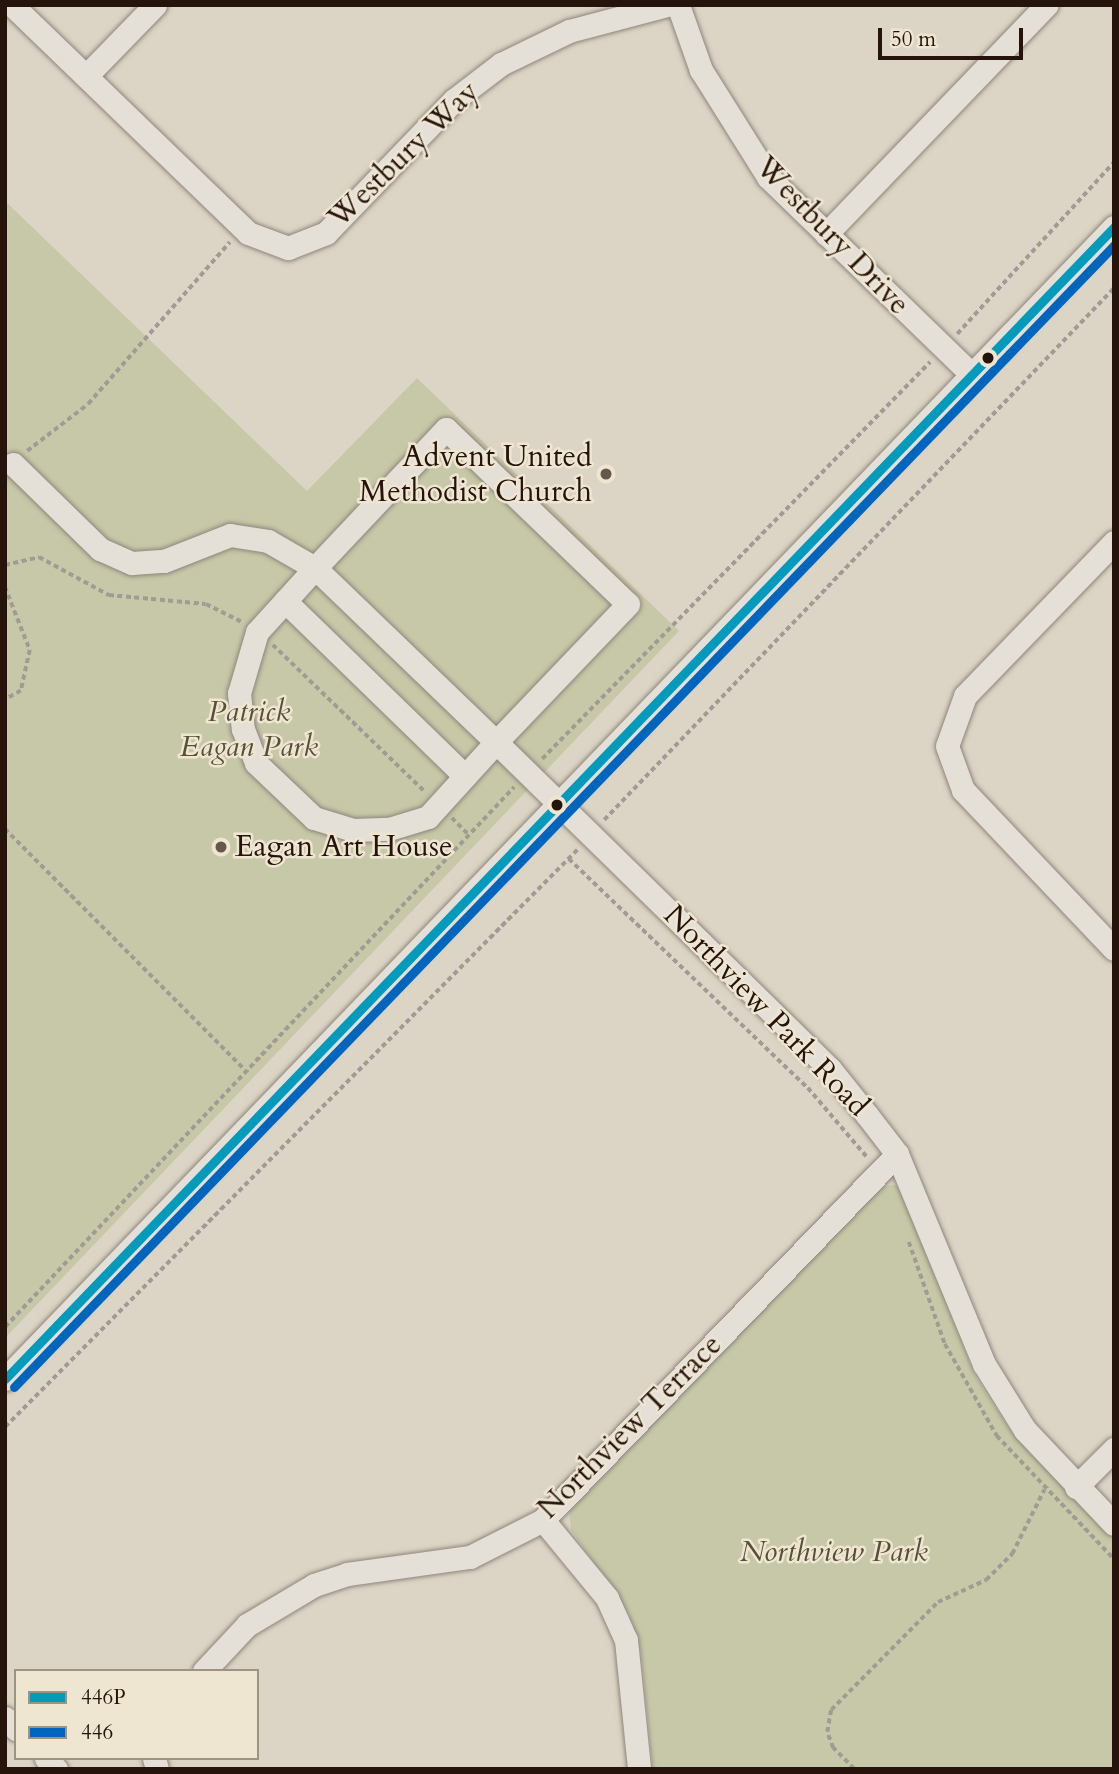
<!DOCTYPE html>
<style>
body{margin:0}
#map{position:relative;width:1119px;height:1774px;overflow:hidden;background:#dcd4c4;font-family:Cardo,serif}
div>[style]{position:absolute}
.green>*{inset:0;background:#c7c8a7}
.path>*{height:3.5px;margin-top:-1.75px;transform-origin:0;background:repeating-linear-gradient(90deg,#a09b94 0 5px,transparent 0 8.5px)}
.roads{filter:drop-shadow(0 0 2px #8d867c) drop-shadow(0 0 2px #8d867c)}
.minor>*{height:23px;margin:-11.5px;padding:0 11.5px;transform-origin:11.5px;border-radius:11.5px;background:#e4e0d8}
.bus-1>*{height:9px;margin:-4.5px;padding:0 4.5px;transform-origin:4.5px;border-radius:4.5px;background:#049abb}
.bus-2>*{height:9px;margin:-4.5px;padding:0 4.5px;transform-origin:4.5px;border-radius:4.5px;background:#0065bd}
.dots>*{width:19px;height:19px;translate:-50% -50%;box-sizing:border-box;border:4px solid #efe6d2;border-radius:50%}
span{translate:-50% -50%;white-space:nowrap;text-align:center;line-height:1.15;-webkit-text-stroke:5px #efe6d2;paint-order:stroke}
.street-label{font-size:30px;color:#25130c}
.poi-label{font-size:30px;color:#25130c}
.right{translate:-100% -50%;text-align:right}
.left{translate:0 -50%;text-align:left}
.park-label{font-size:30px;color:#584f3a;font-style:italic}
.frame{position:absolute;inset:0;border:7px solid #25130c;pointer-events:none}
.legend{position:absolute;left:14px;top:1669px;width:245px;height:91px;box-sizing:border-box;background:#efe6d2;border:2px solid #9e9283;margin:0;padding:9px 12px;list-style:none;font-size:21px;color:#25130c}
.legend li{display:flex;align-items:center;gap:14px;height:35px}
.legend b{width:35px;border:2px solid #9e9283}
.scale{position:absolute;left:878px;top:28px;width:145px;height:32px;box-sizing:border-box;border:4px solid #25130c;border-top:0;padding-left:9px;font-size:21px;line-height:24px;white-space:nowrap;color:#25130c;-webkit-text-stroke:5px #efe6d2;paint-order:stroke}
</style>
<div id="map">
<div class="green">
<i style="clip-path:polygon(5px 201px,307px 491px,417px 378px,679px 631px,5px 1338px)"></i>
<i style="clip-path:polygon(894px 1185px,902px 1190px,975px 1376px,1012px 1433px,1114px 1538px,1114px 1769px,653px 1769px,641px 1652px,629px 1614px,571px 1530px,569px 1511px,878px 1187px)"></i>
</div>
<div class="path">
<i style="left:957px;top:334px;width:233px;rotate:-47.6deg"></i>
<i style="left:27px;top:451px;width:77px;rotate:-37.6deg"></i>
<i style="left:88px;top:404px;width:215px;rotate:-48.8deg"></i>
<i style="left:5px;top:565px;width:35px;rotate:-13deg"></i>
<i style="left:39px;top:557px;width:80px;rotate:28.5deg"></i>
<i style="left:109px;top:595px;width:97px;rotate:5.3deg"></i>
<i style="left:206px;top:604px;width:40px;rotate:26.6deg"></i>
<i style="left:5px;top:587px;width:68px;rotate:68.4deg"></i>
<i style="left:30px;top:650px;width:42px;rotate:102.4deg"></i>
<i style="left:21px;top:691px;width:18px;rotate:151deg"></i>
<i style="left:273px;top:645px;width:210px;rotate:44deg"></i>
<i style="left:542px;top:759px;width:555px;rotate:-45.66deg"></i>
<i style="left:452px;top:818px;width:24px;rotate:45deg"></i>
<i style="left:604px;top:820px;width:737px;rotate:-46.21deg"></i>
<i style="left:5px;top:829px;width:339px;rotate:45.1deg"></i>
<i style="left:569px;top:859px;width:331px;rotate:43.8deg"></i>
<i style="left:808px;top:1088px;width:91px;rotate:49.5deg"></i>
<i style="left:909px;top:1242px;width:108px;rotate:70.6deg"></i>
<i style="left:945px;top:1344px;width:106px;rotate:60.5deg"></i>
<i style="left:997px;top:1436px;width:170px;rotate:46.4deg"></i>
<i style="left:5px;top:1327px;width:742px;rotate:-46.69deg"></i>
<i style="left:5px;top:1427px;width:814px;rotate:-45.25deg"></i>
<i style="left:854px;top:1769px;width:30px;rotate:-135deg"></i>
<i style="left:833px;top:1748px;width:17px;rotate:-111deg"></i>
<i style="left:827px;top:1732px;width:22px;rotate:-80deg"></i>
<i style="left:831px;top:1710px;width:152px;rotate:-45.3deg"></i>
<i style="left:938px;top:1602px;width:53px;rotate:-24.6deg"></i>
<i style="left:986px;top:1580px;width:37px;rotate:-45deg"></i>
<i style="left:1012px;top:1554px;width:72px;rotate:-63.4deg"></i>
</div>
<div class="roads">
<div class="minor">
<i style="left:12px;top:5px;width:328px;rotate:44deg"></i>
<i style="left:248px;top:233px;width:43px;rotate:20.6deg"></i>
<i style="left:288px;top:248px;width:41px;rotate:-21.5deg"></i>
<i style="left:326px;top:233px;width:185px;rotate:-46.1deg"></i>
<i style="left:454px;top:100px;width:59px;rotate:-37.5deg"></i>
<i style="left:501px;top:64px;width:76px;rotate:-25.9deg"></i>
<i style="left:569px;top:31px;width:101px;rotate:-14.9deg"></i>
<i style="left:678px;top:5px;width:69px;rotate:70.5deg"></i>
<i style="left:701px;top:70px;width:126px;rotate:57.9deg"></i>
<i style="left:768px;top:177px;width:284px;rotate:44.1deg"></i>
<i style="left:86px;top:76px;width:99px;rotate:-45.8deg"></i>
<i style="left:826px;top:234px;width:318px;rotate:-46.1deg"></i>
<i style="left:13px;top:464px;width:122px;rotate:44.3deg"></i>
<i style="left:100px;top:549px;width:35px;rotate:24deg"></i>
<i style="left:132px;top:563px;width:32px;rotate:-4deg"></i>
<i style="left:164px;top:561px;width:71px;rotate:-21.5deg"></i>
<i style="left:230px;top:535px;width:38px;rotate:9deg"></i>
<i style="left:268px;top:541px;width:54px;rotate:29.9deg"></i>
<i style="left:315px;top:568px;width:86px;rotate:132.2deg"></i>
<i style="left:257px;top:632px;width:64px;rotate:106.4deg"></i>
<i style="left:239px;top:693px;width:36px;rotate:84deg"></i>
<i style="left:243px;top:729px;width:36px;rotate:69deg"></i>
<i style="left:256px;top:763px;width:80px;rotate:43.5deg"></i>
<i style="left:314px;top:818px;width:41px;rotate:17.1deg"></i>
<i style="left:353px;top:830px;width:36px;rotate:-2deg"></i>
<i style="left:389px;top:829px;width:41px;rotate:-17.1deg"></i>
<i style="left:428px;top:817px;width:101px;rotate:-47.8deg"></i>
<i style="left:496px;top:742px;width:251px;rotate:-136.1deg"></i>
<i style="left:315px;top:568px;width:191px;rotate:-46.7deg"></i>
<i style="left:446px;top:429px;width:252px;rotate:43.9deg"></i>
<i style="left:628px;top:604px;width:191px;rotate:133.7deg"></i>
<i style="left:496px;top:742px;width:467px;rotate:44.4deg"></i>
<i style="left:830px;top:1069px;width:59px;rotate:51.2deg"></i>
<i style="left:867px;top:1115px;width:49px;rotate:52.4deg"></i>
<i style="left:897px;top:1154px;width:227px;rotate:67.5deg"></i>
<i style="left:984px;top:1364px;width:78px;rotate:58.2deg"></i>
<i style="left:1025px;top:1430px;width:129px;rotate:46.6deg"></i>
<i style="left:1114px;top:542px;width:214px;rotate:134.1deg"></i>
<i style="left:965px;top:696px;width:53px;rotate:109.8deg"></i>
<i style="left:947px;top:746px;width:47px;rotate:70deg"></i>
<i style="left:963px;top:790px;width:219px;rotate:46.5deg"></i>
<i style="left:285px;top:601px;width:251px;rotate:44.2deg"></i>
<i style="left:5px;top:1379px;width:1599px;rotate:-46.09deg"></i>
<i style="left:1076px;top:1487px;width:54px;rotate:-45deg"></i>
<i style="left:543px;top:1520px;width:101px;rotate:50.6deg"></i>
<i style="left:607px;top:1598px;width:46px;rotate:65.7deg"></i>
<i style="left:626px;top:1640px;width:130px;rotate:84.2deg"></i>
<i style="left:204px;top:1671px;width:63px;rotate:-46.9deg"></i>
<i style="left:247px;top:1625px;width:78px;rotate:-30.8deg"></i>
<i style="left:314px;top:1585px;width:35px;rotate:-18deg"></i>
<i style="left:347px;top:1574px;width:124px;rotate:-7.9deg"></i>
<i style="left:470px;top:1557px;width:82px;rotate:-26.9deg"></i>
<i style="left:543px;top:1520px;width:509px;rotate:-45.95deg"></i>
<i style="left:5px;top:1718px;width:16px;rotate:45deg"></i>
<i style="left:46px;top:1758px;width:15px;rotate:48deg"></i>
<i style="left:154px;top:1758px;width:11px;rotate:75deg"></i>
</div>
</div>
<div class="bus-1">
<i style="left:5px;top:1379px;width:1599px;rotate:-46.09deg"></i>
</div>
<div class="bus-2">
<i style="left:14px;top:1387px;width:1586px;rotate:-46.07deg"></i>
</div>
<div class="dots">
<i style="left:988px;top:358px;background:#25130c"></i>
<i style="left:606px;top:474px;background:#65574c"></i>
<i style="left:557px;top:805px;background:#25130c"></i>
<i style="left:221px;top:847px;background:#65574c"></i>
</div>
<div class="street-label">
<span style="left:404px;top:155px;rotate:-44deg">Westbury Way</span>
<span style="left:832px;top:236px;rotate:46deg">Westbury Drive</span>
<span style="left:766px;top:1011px;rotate:46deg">Northview Park Road</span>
<span style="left:630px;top:1427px;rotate:-45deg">Northview Terrace</span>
</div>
<div class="poi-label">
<span class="right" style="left:592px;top:474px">Advent United<br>Methodist Church</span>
<span class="left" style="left:235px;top:847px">Eagan Art House</span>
</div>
<div class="park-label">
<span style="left:249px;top:729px">Patrick<br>Eagan Park</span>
<span style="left:834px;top:1552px">Northview Park</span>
</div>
<div class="frame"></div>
<ul class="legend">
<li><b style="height:9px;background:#049abb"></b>446P</li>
<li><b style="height:9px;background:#0065bd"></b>446</li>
</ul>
<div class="scale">50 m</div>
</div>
